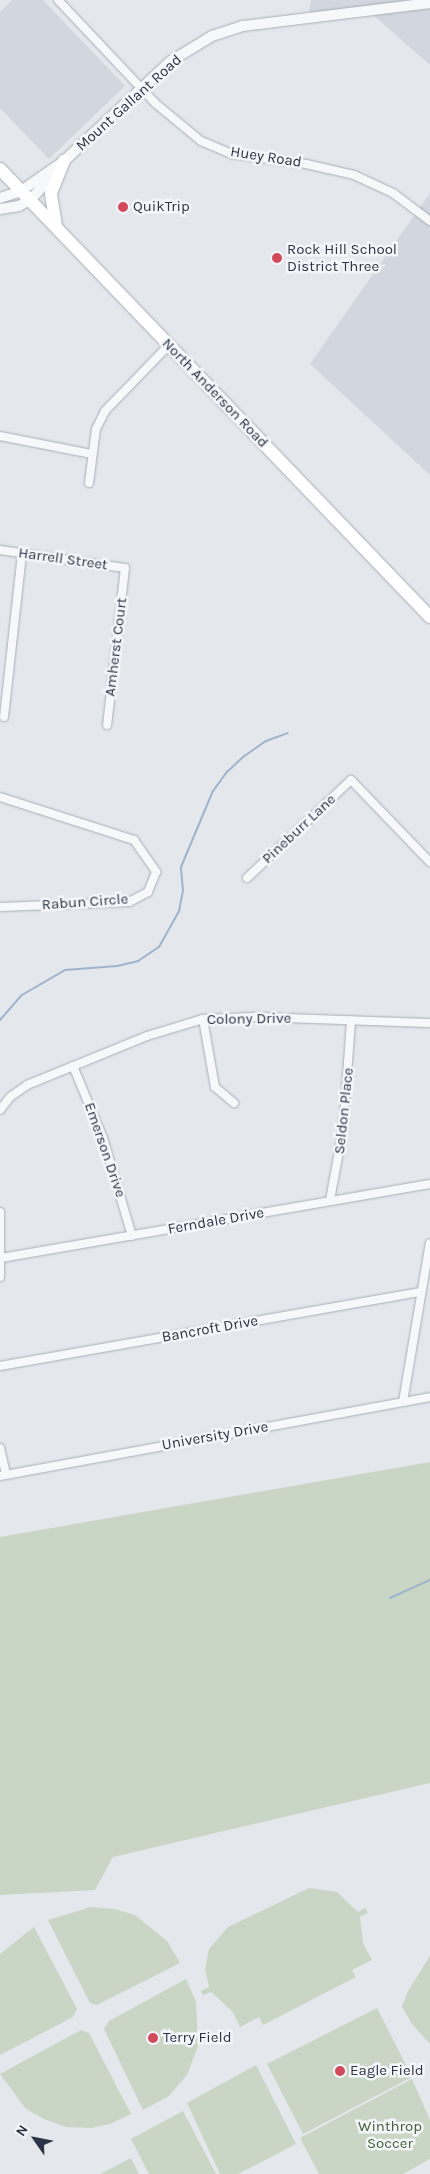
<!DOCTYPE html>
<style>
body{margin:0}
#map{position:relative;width:430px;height:2174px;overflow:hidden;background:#e4e7ec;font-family:Karla,sans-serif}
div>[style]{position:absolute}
.built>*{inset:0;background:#d2d6de}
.green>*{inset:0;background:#c9d6c5}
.stream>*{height:2px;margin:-1px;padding:0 1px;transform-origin:1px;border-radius:1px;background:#9fb4cc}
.roads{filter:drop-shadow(0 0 1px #a9aeb7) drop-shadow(0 0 1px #a9aeb7)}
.minor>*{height:8px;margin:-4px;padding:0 4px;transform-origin:4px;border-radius:4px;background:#f7f8fa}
.tertiary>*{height:10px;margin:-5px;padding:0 5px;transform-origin:5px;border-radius:5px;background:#f7f8fa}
.primary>*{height:12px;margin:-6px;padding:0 6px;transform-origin:6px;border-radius:6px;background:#fff}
.dots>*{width:14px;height:14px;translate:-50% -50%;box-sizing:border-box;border:2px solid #f4f6f9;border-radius:50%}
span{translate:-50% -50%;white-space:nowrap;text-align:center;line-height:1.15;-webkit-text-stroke:5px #f4f6f9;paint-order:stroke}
.street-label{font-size:15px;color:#2b3445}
.poi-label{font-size:15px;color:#2b3445}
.left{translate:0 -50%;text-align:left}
.park-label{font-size:15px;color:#3f6138}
.north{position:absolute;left:10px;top:2114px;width:50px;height:50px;-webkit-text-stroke:4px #f4f6f9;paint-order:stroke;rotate:303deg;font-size:14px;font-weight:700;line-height:20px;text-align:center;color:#2b3445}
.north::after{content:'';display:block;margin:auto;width:18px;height:22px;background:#2b3445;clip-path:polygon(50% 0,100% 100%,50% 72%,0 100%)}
</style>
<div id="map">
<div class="built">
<i style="clip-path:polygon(12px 0,43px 0,125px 86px,49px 159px,0 108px,0 12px)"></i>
<i style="clip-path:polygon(311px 0,430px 0,430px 65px,365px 8px,309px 13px)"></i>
<i style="clip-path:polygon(430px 193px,430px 475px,310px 364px)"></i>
</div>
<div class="green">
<i style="clip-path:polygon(430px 1462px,430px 1783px,113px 1857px,95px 1890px,0 1895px,0 1537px)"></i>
<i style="clip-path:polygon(309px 1888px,337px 1892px,358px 1912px,365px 1908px,368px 1913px,360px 1917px,363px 1943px,372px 1960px,352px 1970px,356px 1977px,263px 2025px,259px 2017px,240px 2027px,232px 2011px,211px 1992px,203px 1995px,201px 1991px,209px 1987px,205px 1969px,209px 1949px,228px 1927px)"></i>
<i style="clip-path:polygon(91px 1907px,114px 1909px,135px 1915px,167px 1941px,180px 1963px,97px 2005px,90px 2003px,48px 1920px)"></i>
<i style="clip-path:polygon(34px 1927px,77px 2009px,73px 2017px,0 2055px,0 1954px)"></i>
<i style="clip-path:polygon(430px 1956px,430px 2044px,412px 2024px,402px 2007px,408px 1991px)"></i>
<i style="clip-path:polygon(186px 1979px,196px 2002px,198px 2046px,187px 2075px,169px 2096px,143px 2110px,104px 2029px,109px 2021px)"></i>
<i style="clip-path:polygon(377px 2008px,412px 2077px,303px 2134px,267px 2064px)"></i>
<i style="clip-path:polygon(81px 2030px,89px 2033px,131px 2114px,110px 2124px,91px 2128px,66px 2127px,44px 2119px,26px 2109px,0 2074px)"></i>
<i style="clip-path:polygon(256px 2065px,296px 2144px,238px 2174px,220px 2174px,187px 2103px)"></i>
<i style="clip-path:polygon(412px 2079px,430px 2120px,430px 2159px,403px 2174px,319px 2174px,300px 2138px)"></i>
<i style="clip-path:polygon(183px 2111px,216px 2174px,149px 2174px,131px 2139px)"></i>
<i style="clip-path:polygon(131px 2158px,139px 2174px,100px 2174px)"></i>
</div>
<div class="stream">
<i style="left:0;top:1020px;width:33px;rotate:-49deg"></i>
<i style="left:22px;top:995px;width:50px;rotate:-30.2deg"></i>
<i style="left:65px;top:970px;width:52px;rotate:-4.4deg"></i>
<i style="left:117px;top:966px;width:22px;rotate:-13deg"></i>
<i style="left:138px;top:961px;width:25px;rotate:-34deg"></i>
<i style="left:159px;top:947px;width:41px;rotate:-60.9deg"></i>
<i style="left:179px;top:911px;width:20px;rotate:-79deg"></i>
<i style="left:183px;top:891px;width:24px;rotate:-95deg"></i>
<i style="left:181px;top:867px;width:82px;rotate:-67.2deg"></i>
<i style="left:213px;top:791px;width:24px;rotate:-54deg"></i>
<i style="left:227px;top:772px;width:22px;rotate:-43deg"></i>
<i style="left:243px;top:757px;width:28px;rotate:-35deg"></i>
<i style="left:266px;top:741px;width:23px;rotate:-20deg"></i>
<i style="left:390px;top:1598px;width:44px;rotate:-24.2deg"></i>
</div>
<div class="roads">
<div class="minor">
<i style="left:58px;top:0;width:141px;rotate:46.7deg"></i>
<i style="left:155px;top:103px;width:60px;rotate:39.6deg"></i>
<i style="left:201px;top:141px;width:34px;rotate:23deg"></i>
<i style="left:232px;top:154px;width:75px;rotate:7.7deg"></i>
<i style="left:306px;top:164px;width:49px;rotate:12.9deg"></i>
<i style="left:354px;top:175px;width:43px;rotate:24.8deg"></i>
<i style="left:393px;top:193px;width:46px;rotate:37.1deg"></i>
<i style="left:0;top:436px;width:94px;rotate:11.1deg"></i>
<i style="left:89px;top:483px;width:54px;rotate:-82.6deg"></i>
<i style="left:96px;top:429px;width:20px;rotate:-63deg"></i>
<i style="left:105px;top:411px;width:91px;rotate:-45.9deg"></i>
<i style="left:0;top:550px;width:126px;rotate:8.2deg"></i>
<i style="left:125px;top:568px;width:158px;rotate:96.5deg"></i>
<i style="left:4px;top:717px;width:165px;rotate:-83.7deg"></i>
<i style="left:0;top:797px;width:141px;rotate:17.8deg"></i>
<i style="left:134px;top:840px;width:39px;rotate:55deg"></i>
<i style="left:156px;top:872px;width:22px;rotate:112deg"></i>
<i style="left:148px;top:892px;width:21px;rotate:152deg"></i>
<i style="left:129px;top:902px;width:129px;rotate:177.8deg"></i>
<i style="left:247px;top:878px;width:143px;rotate:-43.3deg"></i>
<i style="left:351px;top:780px;width:114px;rotate:46.1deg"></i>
<i style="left:203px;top:1019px;width:69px;rotate:80deg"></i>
<i style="left:215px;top:1087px;width:25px;rotate:40deg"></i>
<i style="left:73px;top:1066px;width:78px;rotate:67.4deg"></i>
<i style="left:103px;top:1138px;width:102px;rotate:73.5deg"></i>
<i style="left:0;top:1110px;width:16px;rotate:-52deg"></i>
<i style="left:10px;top:1097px;width:21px;rotate:-35deg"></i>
<i style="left:27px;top:1085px;width:130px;rotate:-22.2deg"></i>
<i style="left:147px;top:1036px;width:59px;rotate:-16.9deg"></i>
<i style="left:203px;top:1019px;width:52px;rotate:-2.2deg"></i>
<i style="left:255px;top:1017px;width:175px;rotate:2deg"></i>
<i style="left:330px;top:1200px;width:71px;rotate:-79.5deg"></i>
<i style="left:343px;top:1130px;width:110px;rotate:-85.8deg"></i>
<i style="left:0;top:1212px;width:65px;rotate:90deg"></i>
<i style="left:1px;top:1258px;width:435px;rotate:-9.8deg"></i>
<i style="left:0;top:1366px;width:427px;rotate:-10deg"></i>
<i style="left:403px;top:1402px;width:161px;rotate:-80.4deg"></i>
<i style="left:0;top:1448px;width:27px;rotate:77deg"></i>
<i style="left:0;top:1476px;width:437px;rotate:-10.4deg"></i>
</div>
<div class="tertiary">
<i style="left:0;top:198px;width:22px;rotate:-18deg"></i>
<i style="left:21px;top:191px;width:52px;rotate:-34.9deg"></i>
<i style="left:64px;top:161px;width:146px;rotate:-43.1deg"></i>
<i style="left:171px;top:61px;width:48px;rotate:-31.4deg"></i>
<i style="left:212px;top:36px;width:33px;rotate:-18deg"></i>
<i style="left:243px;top:26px;width:188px;rotate:-7deg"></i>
<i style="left:0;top:209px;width:19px;rotate:-9deg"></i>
<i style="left:19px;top:206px;width:13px;rotate:-29deg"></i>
<i style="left:30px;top:200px;width:37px;rotate:-47deg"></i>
</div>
<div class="primary">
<i style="left:0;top:169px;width:621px;rotate:46.17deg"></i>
<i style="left:56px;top:226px;width:33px;rotate:-99deg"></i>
<i style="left:51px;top:193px;width:35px;rotate:-68deg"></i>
</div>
</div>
<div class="dots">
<i style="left:123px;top:207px;background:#d1495b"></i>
<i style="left:277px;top:258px;background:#d1495b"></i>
<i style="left:153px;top:2038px;background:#d1495b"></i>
<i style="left:340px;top:2071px;background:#d1495b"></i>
</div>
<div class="street-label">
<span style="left:129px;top:103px;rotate:-42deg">Mount Gallant Road</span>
<span style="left:266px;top:157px;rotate:9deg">Huey Road</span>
<span style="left:215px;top:393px;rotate:46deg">North Anderson Road</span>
<span style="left:63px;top:559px;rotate:8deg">Harrell Street</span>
<span style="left:116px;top:647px;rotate:-83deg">Amherst Court</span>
<span style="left:299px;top:829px;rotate:-43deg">Pineburr Lane</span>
<span style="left:85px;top:902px;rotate:-4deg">Rabun Circle</span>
<span style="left:249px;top:1019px;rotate:-1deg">Colony Drive</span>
<span style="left:344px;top:1111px;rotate:-84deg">Seldon Place</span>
<span style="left:105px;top:1150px;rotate:71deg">Emerson Drive</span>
<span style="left:216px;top:1221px;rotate:-10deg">Ferndale Drive</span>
<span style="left:210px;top:1329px;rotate:-10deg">Bancroft Drive</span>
<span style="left:215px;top:1436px;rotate:-10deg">University Drive</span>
</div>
<div class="poi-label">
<span class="left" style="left:133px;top:207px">QuikTrip</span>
<span class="left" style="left:287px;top:258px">Rock Hill School<br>District Three</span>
<span class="left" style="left:163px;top:2038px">Terry Field</span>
<span class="left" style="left:350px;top:2071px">Eagle Field</span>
</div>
<div class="park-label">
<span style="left:390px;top:2135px">Winthrop<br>Soccer</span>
</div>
<div class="north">N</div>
</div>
